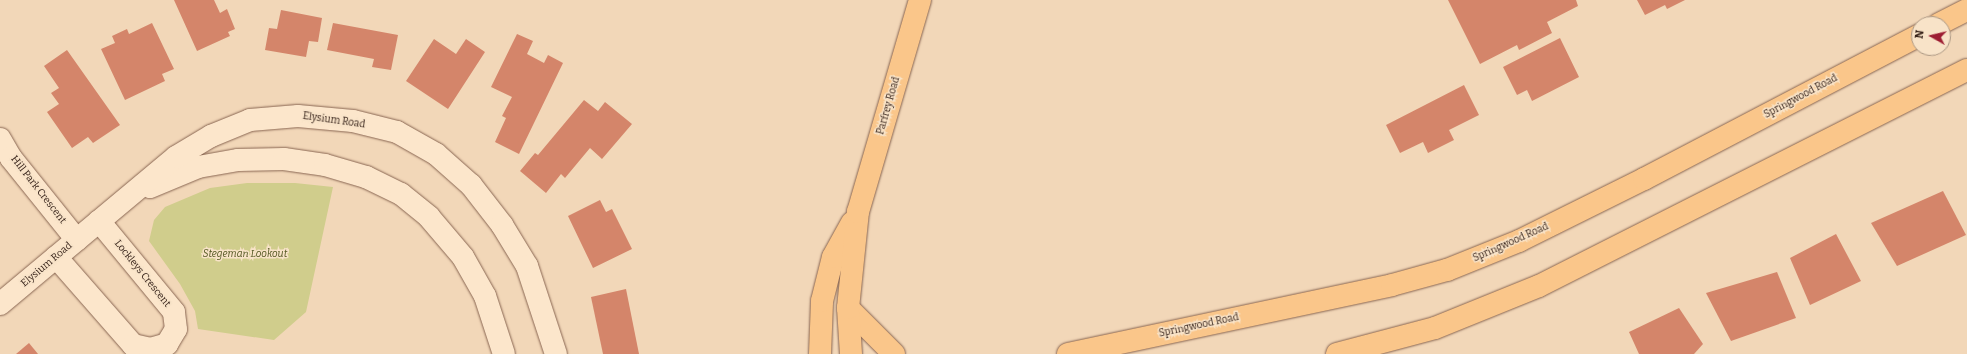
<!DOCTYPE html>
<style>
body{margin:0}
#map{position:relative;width:1967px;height:354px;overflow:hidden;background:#f2d7b8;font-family:Bitter,serif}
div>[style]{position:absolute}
.green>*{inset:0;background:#d0cd8c}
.building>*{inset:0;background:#d4856a}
.roads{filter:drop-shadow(0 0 1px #896652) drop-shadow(0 0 1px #896652)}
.minor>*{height:22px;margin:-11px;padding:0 11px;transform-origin:11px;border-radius:11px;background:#fce6cb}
.major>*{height:22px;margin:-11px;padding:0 11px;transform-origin:11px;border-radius:11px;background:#fac68a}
span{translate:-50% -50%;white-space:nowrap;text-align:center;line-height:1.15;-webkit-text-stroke:3px #f8e3c8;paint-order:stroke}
.street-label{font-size:10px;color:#362219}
.park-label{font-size:10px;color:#4f541d;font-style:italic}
.north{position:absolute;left:1911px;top:16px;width:40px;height:40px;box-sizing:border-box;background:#f8e3c8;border:1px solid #aa9682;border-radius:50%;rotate:278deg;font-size:11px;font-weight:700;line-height:16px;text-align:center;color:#362219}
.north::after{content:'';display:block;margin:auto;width:14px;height:18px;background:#9d1d32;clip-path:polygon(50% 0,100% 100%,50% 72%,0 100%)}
</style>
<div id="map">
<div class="green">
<i style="clip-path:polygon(247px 183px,295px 183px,333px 187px,306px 312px,274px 340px,198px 329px,195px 311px,180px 284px,149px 241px,154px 220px,165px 207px,210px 188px)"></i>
</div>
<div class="building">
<i style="clip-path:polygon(174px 0,214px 0,220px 13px,227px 9px,235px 29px,228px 32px,230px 36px,197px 51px)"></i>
<i style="clip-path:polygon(1448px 0,1576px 0,1578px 6px,1547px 22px,1552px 33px,1519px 50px,1517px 45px,1480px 64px)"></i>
<i style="clip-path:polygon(1637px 0,1685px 0,1667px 9px,1665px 5px,1645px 15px)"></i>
<i style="clip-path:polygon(281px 10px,322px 18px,318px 42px,309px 41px,306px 57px,265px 50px,269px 28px,277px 29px)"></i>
<i style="clip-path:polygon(152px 23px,174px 69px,162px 74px,165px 81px,125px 100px,101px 49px,115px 43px,112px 36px,127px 29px,129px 34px)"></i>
<i style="clip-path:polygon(333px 23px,398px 35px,391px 70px,372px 67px,374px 59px,327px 50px)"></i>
<i style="clip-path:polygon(517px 34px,533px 41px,527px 54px,544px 63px,548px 55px,563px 63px,519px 154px,495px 142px,506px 118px,502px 116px,512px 97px,491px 87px)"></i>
<i style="clip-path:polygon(1560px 38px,1579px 77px,1532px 101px,1527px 90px,1517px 95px,1503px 67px)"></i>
<i style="clip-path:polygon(434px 39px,456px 54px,466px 39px,485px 52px,448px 109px,406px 81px)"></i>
<i style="clip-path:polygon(67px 50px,120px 125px,93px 143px,88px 137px,72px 148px,47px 112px,59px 104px,51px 93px,59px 88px,44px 66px)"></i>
<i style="clip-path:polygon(1464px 85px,1479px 115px,1449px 130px,1454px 140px,1428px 153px,1423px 142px,1400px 153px,1386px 125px)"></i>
<i style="clip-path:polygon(584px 100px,598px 111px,605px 102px,632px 124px,602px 159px,590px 148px,565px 178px,561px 174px,546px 193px,520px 171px,535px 153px,538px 155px)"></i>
<i style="clip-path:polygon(1943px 191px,1966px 235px,1897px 266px,1871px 223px)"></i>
<i style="clip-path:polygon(600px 200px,606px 212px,612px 209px,632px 249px,593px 268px,568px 216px)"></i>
<i style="clip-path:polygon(1836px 234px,1861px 281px,1810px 305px,1790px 258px)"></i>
<i style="clip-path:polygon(1777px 272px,1796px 318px,1731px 341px,1706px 293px)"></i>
<i style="clip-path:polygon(626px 289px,639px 354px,603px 354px,591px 297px)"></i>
<i style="clip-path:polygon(1679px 308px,1703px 344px,1694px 354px,1639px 354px,1629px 332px)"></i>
<i style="clip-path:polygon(29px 343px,38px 354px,16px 354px)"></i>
</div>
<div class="roads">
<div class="minor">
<i style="left:0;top:139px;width:22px;rotate:60deg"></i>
<i style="left:11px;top:158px;width:105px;rotate:51.2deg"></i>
<i style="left:150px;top:187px;width:52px;rotate:-22.6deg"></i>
<i style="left:198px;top:167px;width:41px;rotate:-9.9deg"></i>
<i style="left:238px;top:160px;width:46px;rotate:-1.2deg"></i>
<i style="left:284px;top:159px;width:41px;rotate:8.3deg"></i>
<i style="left:325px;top:165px;width:43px;rotate:16.3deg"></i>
<i style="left:366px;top:177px;width:39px;rotate:26deg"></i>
<i style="left:401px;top:194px;width:36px;rotate:39deg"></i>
<i style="left:429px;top:217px;width:52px;rotate:49.6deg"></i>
<i style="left:463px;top:257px;width:45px;rotate:60.6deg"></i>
<i style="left:485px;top:296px;width:61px;rotate:71.9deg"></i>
<i style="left:56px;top:257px;width:117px;rotate:48.8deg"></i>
<i style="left:133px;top:345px;width:17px;rotate:13deg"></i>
<i style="left:150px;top:349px;width:18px;rotate:-16deg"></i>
<i style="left:167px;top:344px;width:17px;rotate:-59deg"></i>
<i style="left:176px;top:329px;width:17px;rotate:-97deg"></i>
<i style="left:174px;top:312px;width:118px;rotate:-129.5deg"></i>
<i style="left:0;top:304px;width:229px;rotate:-39.9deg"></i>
<i style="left:176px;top:157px;width:41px;rotate:-31deg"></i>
<i style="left:211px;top:136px;width:42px;rotate:-22.3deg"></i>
<i style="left:250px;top:120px;width:48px;rotate:-4.8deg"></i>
<i style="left:298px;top:116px;width:55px;rotate:5.2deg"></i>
<i style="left:353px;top:121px;width:45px;rotate:14deg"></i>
<i style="left:397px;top:132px;width:45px;rotate:29.4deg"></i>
<i style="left:436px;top:154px;width:47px;rotate:41.5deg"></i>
<i style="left:471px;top:185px;width:51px;rotate:52.2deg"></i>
<i style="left:502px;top:225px;width:48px;rotate:58.6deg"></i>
<i style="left:527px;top:266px;width:93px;rotate:71.8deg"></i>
</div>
<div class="major">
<i style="left:1939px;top:24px;width:31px;rotate:-27deg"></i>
<i style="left:848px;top:308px;width:65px;rotate:45deg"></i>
<i style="left:820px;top:354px;width:53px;rotate:-87.8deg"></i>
<i style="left:822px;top:301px;width:45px;rotate:-76deg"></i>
<i style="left:833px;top:257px;width:39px;rotate:-61deg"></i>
<i style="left:851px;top:354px;width:46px;rotate:-93.7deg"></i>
<i style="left:848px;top:308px;width:97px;rotate:-84.1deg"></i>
<i style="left:858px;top:212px;width:221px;rotate:-73.7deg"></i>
<i style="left:1068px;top:354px;width:331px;rotate:-12deg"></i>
<i style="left:1392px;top:285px;width:57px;rotate:-15.3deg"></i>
<i style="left:1447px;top:270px;width:78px;rotate:-21.9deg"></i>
<i style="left:1519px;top:241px;width:140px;rotate:-26.4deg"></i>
<i style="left:1644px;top:179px;width:310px;rotate:-27.6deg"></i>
<i style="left:1337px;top:354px;width:101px;rotate:-14.9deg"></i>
<i style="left:1435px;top:328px;width:112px;rotate:-22deg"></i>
<i style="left:1539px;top:286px;width:479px;rotate:-26.8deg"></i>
</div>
</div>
<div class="street-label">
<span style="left:1801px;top:97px;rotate:-28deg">Springwood Road</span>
<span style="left:889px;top:106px;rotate:-74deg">Parfrey Road</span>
<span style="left:334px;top:121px;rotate:8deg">Elysium Road</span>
<span style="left:38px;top:190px;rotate:52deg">Hill Park Crescent</span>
<span style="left:1511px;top:243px;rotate:-24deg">Springwood Road</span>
<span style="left:47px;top:265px;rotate:-40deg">Elysium Road</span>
<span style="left:142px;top:274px;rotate:51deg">Lockleys Crescent</span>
<span style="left:1199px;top:326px;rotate:-12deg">Springwood Road</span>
</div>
<div class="park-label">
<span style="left:245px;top:255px">Stegeman Lookout</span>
</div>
<div class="north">N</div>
</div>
